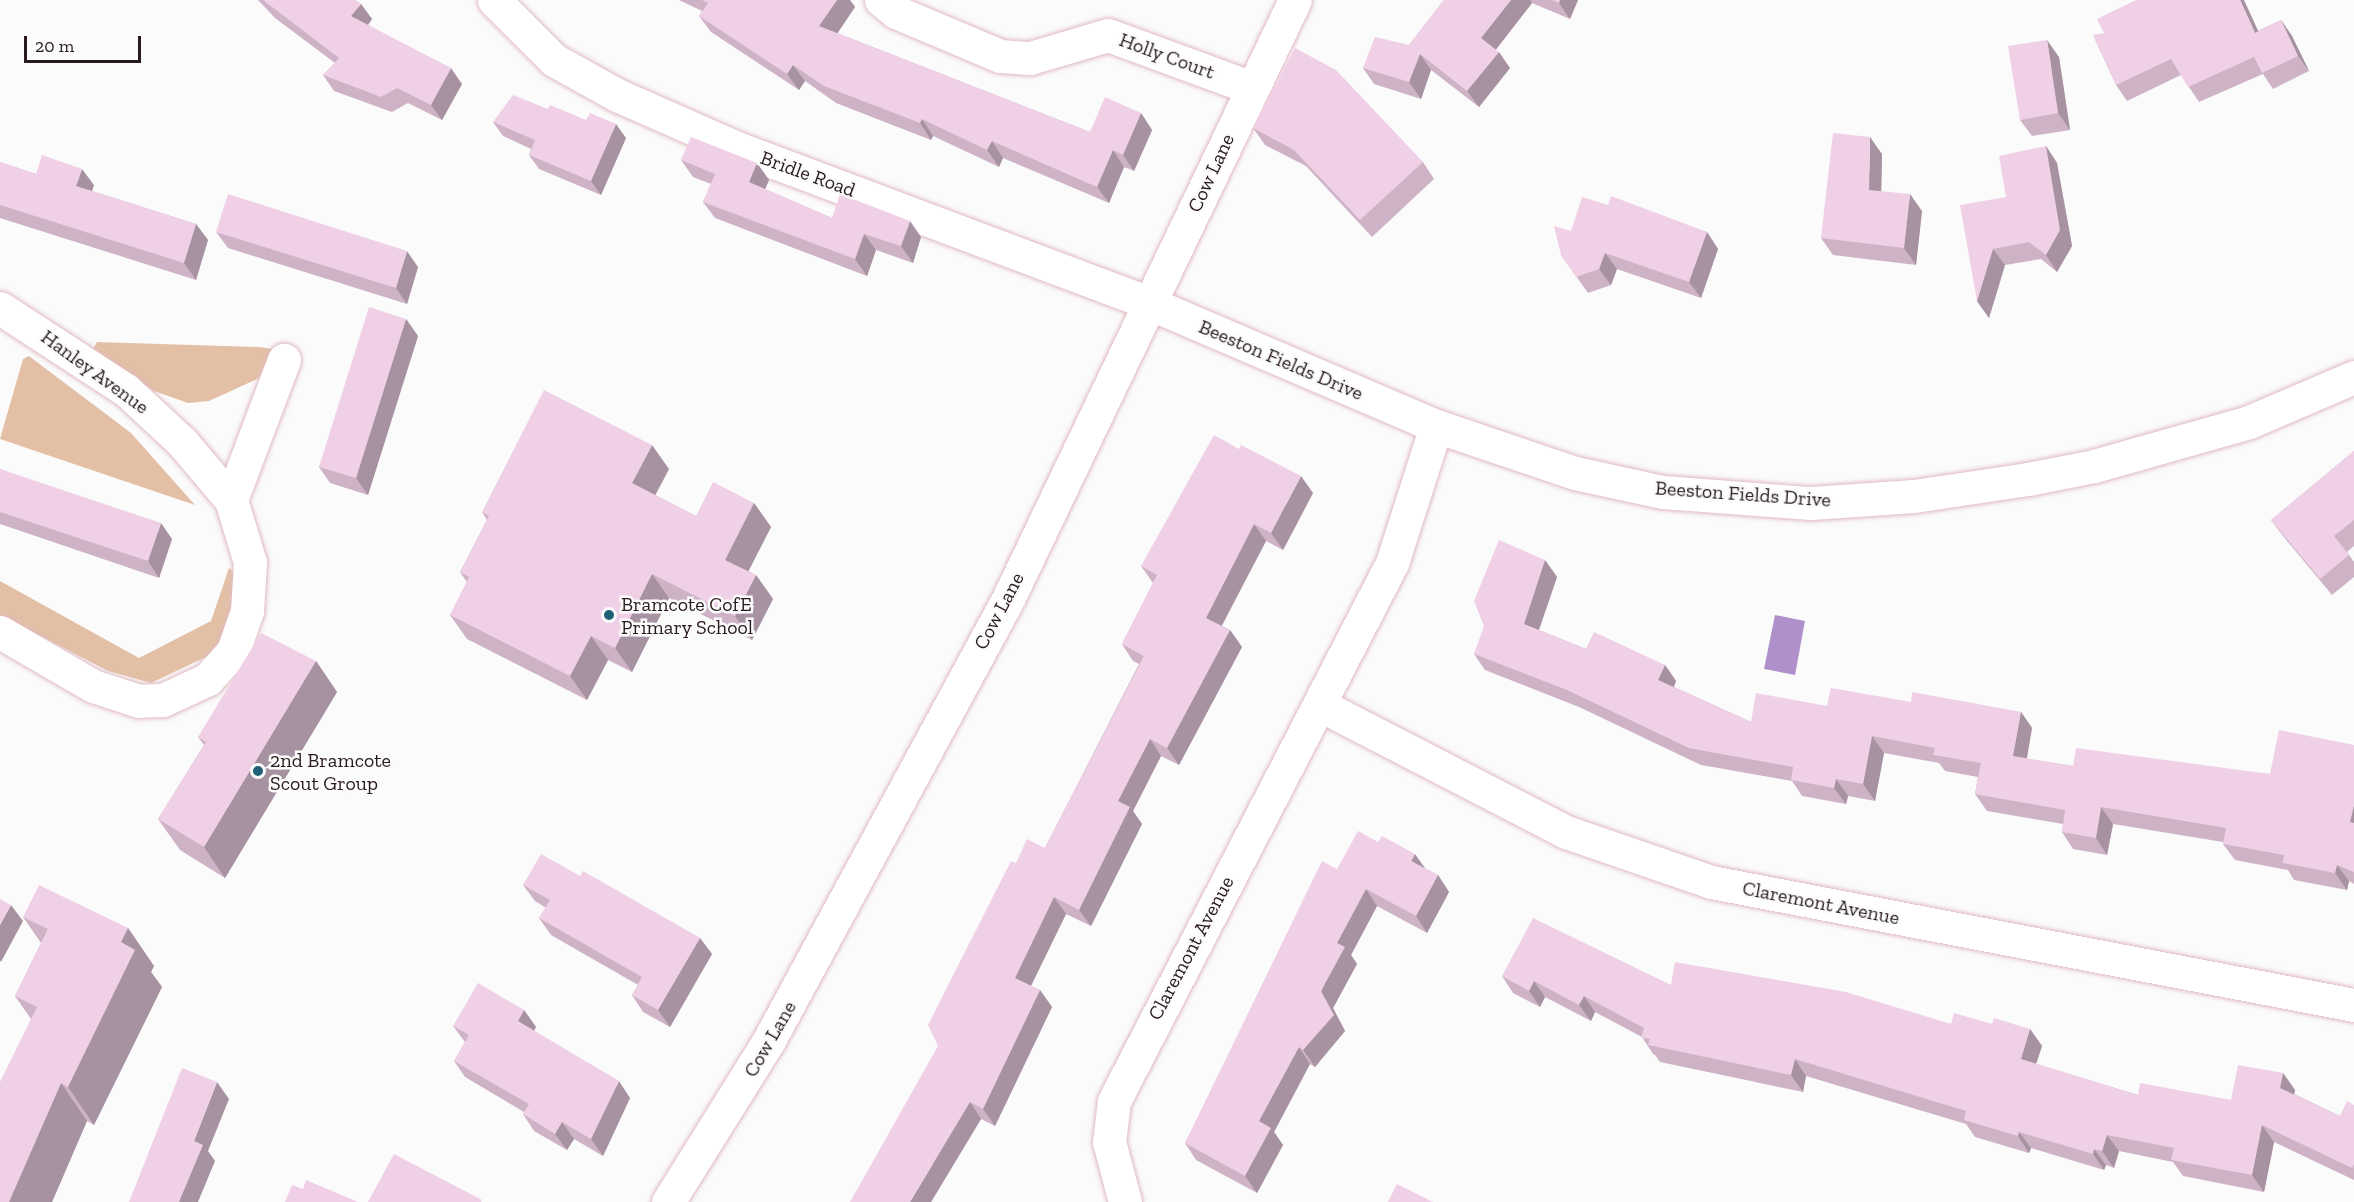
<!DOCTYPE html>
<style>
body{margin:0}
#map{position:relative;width:2354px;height:1202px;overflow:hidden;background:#fbfbfb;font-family:"Zilla Slab",serif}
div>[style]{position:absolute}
.green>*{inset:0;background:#e3c0a5}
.water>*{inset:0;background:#b090ca}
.roads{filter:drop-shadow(0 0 2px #e0bac1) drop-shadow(0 0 2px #e0bac1)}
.street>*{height:33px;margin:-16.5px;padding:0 16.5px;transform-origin:16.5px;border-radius:16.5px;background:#fff}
.wall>*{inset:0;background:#ceb3c6}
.shaded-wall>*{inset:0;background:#a792a1}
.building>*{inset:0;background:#efd0e6}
.dots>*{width:16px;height:16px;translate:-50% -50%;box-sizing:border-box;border:3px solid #fbfbfb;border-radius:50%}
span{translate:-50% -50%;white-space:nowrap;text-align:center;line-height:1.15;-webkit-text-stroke:5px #fbfbfb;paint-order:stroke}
.street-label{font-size:20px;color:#281a1d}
.poi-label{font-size:20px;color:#281a1d}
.left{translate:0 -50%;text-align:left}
.scale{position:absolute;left:24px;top:36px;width:117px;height:27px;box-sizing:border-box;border:3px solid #281a1d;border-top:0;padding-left:8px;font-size:18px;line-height:21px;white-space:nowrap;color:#281a1d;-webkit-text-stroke:4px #fbfbfb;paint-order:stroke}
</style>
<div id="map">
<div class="green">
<i style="clip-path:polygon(97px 342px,260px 347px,272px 349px,259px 378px,209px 401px,188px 403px,154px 391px,93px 349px)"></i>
<i style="clip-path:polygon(29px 356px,131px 433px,195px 505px,0 439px,23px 359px)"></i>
<i style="clip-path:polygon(229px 568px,236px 574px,229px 626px,212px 654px,151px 683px,108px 671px,0 615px,0 581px,139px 658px,211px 621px)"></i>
</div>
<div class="water">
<i style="clip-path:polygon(1775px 615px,1805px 621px,1795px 675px,1764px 669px)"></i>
</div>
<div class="roads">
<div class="street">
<i style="left:494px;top:0;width:85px;rotate:45deg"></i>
<i style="left:554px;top:60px;width:72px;rotate:29.1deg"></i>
<i style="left:617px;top:95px;width:131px;rotate:23.8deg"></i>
<i style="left:737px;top:148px;width:440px;rotate:20.6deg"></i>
<i style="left:1149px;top:303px;width:312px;rotate:23.2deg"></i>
<i style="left:1436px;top:426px;width:147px;rotate:18.7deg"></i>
<i style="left:1575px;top:473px;width:90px;rotate:12.2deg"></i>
<i style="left:1663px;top:492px;width:148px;rotate:4.3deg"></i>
<i style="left:1811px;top:503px;width:103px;rotate:-3.9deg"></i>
<i style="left:1914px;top:496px;width:115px;rotate:-8.5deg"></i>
<i style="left:2028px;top:479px;width:67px;rotate:-11.1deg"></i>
<i style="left:2094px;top:466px;width:161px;rotate:-15.8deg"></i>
<i style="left:2249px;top:422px;width:114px;rotate:-23.2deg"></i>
<i style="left:881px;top:0;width:19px;rotate:39deg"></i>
<i style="left:896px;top:12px;width:113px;rotate:22.9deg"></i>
<i style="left:1000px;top:56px;width:30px;rotate:4deg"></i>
<i style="left:1030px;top:58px;width:81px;rotate:-16.4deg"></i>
<i style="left:1108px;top:35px;width:153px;rotate:20.2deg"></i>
<i style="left:0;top:308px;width:150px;rotate:33.1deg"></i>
<i style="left:126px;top:390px;width:76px;rotate:42.9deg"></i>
<i style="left:182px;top:442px;width:76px;rotate:49.8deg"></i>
<i style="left:231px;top:500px;width:65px;rotate:73deg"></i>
<i style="left:250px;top:562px;width:49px;rotate:93.5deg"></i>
<i style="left:247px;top:611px;width:42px;rotate:109.3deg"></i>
<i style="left:233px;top:651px;width:38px;rotate:132deg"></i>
<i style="left:208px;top:679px;width:50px;rotate:155deg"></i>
<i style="left:163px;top:700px;width:24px;rotate:178deg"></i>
<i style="left:139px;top:701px;width:48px;rotate:-161.9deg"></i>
<i style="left:93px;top:686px;width:108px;rotate:-149.9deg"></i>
<i style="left:231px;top:500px;width:150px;rotate:-69.3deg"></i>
<i style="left:1320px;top:705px;width:277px;rotate:27.3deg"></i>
<i style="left:1566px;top:832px;width:153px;rotate:19deg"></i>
<i style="left:1711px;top:882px;width:655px;rotate:10.83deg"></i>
<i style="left:668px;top:1202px;width:189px;rotate:-58deg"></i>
<i style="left:768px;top:1042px;width:504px;rotate:-61.55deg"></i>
<i style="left:1008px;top:599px;width:664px;rotate:-64.4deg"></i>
<i style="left:1125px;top:1202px;width:62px;rotate:-104.9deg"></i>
<i style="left:1109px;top:1142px;width:41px;rotate:-83deg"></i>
<i style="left:1114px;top:1101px;width:606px;rotate:-62.67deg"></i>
<i style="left:1392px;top:563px;width:144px;rotate:-72.2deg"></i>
</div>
</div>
<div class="wall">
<i style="clip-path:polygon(258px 0,355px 0,361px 4px,372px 19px,368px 25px,462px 84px,442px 120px,408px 103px,392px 112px,334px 91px,323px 75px,335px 63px,275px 18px)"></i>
<i style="clip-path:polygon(679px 0,850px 0,855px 7px,837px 33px,1090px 132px,1141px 113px,1152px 130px,1134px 171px,1124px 167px,1109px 203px,1003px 158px,999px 167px,933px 136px,931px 140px,836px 103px,805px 81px,799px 90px,711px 32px,699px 16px,702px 11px)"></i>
<i style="clip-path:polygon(1444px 0,1578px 0,1570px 19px,1532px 3px,1496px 50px,1510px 68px,1479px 107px,1431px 70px,1421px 99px,1374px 84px,1363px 68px,1409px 45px)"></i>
<i style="clip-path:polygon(2281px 20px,2292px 36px,2309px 71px,2273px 89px,2263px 74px,2199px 102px,2181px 75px,2127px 101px,2116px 85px,2093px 35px,2258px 31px)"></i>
<i style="clip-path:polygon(2059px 57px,2070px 130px,2032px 136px,2020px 120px)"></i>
<i style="clip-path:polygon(548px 109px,626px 138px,601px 195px,539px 169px,529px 155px,531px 149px,503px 136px,493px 122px)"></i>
<i style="clip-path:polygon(1253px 128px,1423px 162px,1434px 179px,1372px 237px,1306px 166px,1265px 145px)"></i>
<i style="clip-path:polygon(2046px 146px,2057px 163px,2072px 246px,2057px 272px,2041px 259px,2005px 265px,1989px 318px,1977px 301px,2006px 197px)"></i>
<i style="clip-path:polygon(1882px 154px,1881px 191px,1922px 211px,1916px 265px,1833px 255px,1821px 238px)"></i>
<i style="clip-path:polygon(681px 160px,757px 163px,769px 180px,765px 189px,832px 218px,921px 237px,913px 263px,876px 250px,867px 276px,715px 218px,703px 202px,711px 184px,693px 177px)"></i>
<i style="clip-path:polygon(0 162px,36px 174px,94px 185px,92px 191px,196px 224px,208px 240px,196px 280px,0 218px)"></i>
<i style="clip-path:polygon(1608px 205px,1707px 232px,1718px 249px,1701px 298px,1617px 269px,1611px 285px,1588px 293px,1561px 255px,1571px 231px)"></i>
<i style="clip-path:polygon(216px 232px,418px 267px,407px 304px,228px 248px)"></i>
<i style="clip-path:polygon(406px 319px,418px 336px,368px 495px,330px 483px,319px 467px)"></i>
<i style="clip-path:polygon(2354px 451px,2354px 546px,2347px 552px,2354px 562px,2354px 577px,2332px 595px,2283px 536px,2271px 520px)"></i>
<i style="clip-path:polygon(0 469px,172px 539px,159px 578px,0 524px)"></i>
<i style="clip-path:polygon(669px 469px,655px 495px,696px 516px,754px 503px,771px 527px,748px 571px,756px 575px,773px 599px,752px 640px,669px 598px,632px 672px,608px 660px,587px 700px,467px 639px,450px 615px,467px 582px,460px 572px,487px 520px,482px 512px)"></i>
<i style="clip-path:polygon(1313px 493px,1283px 550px,1266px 541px,1222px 626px,1230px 630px,1242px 647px,1179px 765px,1161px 756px,1133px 811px,1142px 824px,1091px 926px,1066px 914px,1031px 986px,1040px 990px,1052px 1007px,995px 1126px,981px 1119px,931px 1202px,938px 1046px,1016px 863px,1045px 848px,1139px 664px,1133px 661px,1122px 644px,1153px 583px,1141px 566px)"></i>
<i style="clip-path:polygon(1545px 560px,1557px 577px,1539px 630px,1586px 649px,1665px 665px,1676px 681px,1674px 687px,1751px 722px,1827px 706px,1911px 702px,2021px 712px,2032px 728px,2027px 759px,2073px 766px,2270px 774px,2354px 745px,2354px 884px,2349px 881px,2347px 890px,2294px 880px,2288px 870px,2235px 860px,2223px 844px,2223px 842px,2113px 824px,2107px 855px,2073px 849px,2062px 832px,2063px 824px,1987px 811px,1975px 794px,1978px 777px,1945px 771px,1939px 763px,1884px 753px,1875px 801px,1848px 796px,1846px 804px,1802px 796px,1792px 781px,1701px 765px,1579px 707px,1485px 670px,1474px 654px)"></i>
<i style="clip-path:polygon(316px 661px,337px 692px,225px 878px,180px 850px,158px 819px,204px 745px,198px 737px)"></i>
<i style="clip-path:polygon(1337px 869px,1426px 869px,1438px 875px,1449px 892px,1427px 933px,1377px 906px,1351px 955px,1357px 964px,1333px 1008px,1345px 1031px,1315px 1067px,1310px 1064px,1274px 1132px,1283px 1145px,1257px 1193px,1196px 1160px,1185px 1143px)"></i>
<i style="clip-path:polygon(580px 876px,700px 938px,712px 954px,670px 1027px,643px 1012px,632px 995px,638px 985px,551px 935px,539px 918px,546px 908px,535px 901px,523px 885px)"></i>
<i style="clip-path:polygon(23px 917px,128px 928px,154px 966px,151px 972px,162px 987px,94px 1125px,87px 1121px,52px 1202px,0 1202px,31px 1019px,15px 996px,41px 943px)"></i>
<i style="clip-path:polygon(1502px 976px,1671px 985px,1951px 1024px,1992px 1024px,2030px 1029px,2042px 1046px,2036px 1064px,2138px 1095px,2231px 1100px,2283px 1073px,2295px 1090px,2294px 1094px,2340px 1116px,2354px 1105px,2354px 1180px,2274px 1142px,2264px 1192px,2183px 1176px,2173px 1162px,2119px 1151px,2114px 1168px,2106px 1165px,2104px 1170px,2031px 1148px,2029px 1153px,1975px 1137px,1966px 1124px,1806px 1076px,1803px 1092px,1660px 1062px,1655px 1055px,1653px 1054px,1642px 1037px,1595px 1012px,1591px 1021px,1545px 997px,1540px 1007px,1513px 993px)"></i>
<i style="clip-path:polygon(524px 1010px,536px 1027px,534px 1031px,630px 1098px,603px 1156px,574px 1139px,567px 1150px,534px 1131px,523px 1114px,524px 1112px,465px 1077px,454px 1061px,465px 1042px,453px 1026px)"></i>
</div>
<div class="shaded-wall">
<i style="clip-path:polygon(837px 0,850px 0,855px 7px,831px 43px,819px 26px)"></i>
<i style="clip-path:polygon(1511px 0,1530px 0,1532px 3px,1492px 54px,1481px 38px)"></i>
<i style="clip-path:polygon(1560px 0,1578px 0,1570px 19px,1559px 3px)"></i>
<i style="clip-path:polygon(2240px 0,2244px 0,2266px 48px,2255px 33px)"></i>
<i style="clip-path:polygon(361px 4px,372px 19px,363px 32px,351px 16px)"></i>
<i style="clip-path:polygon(2281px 20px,2292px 36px,2309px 71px,2298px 56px)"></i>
<i style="clip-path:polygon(2047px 40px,2059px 57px,2070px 130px,2058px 113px)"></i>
<i style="clip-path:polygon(1499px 52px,1510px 68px,1479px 107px,1467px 91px)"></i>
<i style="clip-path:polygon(1420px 54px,1431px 70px,1421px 99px,1409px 82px)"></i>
<i style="clip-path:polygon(793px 65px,805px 81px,799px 90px,787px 74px)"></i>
<i style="clip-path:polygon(451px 68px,462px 84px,442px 120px,431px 105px)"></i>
<i style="clip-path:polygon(1141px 113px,1152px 130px,1134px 171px,1123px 155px)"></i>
<i style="clip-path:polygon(922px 119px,933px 136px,931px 140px,920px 123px)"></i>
<i style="clip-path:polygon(616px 124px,626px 138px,601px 195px,591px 181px)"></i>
<i style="clip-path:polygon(1870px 137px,1882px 154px,1881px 207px,1869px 190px)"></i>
<i style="clip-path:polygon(992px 141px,1003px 158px,999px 167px,987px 150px)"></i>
<i style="clip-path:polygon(2046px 146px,2057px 163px,2072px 246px,2057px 272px,2046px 255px)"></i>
<i style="clip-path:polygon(1113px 150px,1124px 167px,1109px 203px,1097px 187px)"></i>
<i style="clip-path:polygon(757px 163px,769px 180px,761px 199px,749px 182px)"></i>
<i style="clip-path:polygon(82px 169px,94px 185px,88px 203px,76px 186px)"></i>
<i style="clip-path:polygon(1910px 194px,1922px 211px,1916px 265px,1904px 248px)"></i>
<i style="clip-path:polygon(910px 221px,921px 237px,913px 263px,901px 246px)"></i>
<i style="clip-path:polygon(196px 224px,208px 240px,196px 280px,184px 263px)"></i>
<i style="clip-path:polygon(1707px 232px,1718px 249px,1701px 298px,1689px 282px)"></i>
<i style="clip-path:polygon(864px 234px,876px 250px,867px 276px,855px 259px)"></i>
<i style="clip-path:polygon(1993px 249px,2005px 265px,1989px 318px,1977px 301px)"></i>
<i style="clip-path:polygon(407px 251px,418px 267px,407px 304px,396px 288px)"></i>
<i style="clip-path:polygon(1605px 253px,1617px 269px,1611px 285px,1599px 269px)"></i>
<i style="clip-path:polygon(406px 319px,418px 336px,368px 495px,356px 478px)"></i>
<i style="clip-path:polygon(652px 445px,669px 469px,649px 507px,632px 483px)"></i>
<i style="clip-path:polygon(1301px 476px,1313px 493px,1283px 550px,1271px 533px)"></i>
<i style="clip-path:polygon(754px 503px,771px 527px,742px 584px,725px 560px)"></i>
<i style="clip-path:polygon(161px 523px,172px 539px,159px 578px,148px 561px)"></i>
<i style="clip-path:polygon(1254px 524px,1266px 541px,1217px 634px,1206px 618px)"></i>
<i style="clip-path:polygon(1545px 560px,1557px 577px,1535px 641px,1524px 624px)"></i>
<i style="clip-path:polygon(652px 574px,669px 598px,632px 672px,615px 648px)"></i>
<i style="clip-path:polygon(756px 575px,773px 599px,752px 640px,735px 616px)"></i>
<i style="clip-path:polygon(1230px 630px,1242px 647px,1179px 765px,1167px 748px)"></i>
<i style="clip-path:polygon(591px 636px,608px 660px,587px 700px,570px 676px)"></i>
<i style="clip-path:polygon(316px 661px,337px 692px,225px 878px,204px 847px)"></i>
<i style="clip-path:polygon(1665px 665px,1676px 681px,1670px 696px,1658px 680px)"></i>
<i style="clip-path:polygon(2021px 712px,2032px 728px,2024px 773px,2013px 756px)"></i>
<i style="clip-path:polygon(1872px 736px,1884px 753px,1875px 801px,1863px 784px)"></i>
<i style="clip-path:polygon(1150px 739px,1161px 756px,1133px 811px,1142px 824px,1091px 926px,1079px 910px,1118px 801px)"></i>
<i style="clip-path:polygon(1836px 779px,1848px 796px,1846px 804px,1834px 788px)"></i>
<i style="clip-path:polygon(2354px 805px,2354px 827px,2350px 822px)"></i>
<i style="clip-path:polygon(2101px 807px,2113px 824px,2107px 855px,2096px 838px)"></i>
<i style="clip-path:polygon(1415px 854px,1427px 871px,1411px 861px)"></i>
<i style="clip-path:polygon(2337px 865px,2349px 881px,2347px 890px,2335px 873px)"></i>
<i style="clip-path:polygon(1438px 875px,1449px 892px,1427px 933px,1416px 916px)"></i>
<i style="clip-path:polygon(1366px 889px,1377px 906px,1351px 955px,1357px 964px,1333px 1008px,1345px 1031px,1315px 1067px,1303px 1050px,1337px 943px)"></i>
<i style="clip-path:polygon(1054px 897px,1066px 914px,1027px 994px,1015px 978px)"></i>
<i style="clip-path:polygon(11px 905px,23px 921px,1px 962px,0 960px,0 925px)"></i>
<i style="clip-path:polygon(128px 928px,154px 966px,151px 972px,162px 987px,94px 1125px,68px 1087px,121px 942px)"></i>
<i style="clip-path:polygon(700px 938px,712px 954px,670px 1027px,658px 1010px)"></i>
<i style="clip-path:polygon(1534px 981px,1545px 997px,1540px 1007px,1529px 991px)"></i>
<i style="clip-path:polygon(1040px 990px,1052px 1007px,995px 1126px,983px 1109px)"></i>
<i style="clip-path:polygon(1584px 996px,1595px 1012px,1591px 1021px,1579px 1005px)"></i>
<i style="clip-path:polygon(524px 1010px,536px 1027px,529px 1038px,518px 1021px)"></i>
<i style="clip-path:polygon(2030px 1029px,2042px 1046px,2032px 1076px,2021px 1059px)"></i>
<i style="clip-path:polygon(1299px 1047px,1310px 1064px,1274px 1132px,1283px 1145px,1257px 1193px,1245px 1176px,1259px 1121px)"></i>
<i style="clip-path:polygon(1795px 1059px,1806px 1076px,1803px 1092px,1791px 1075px)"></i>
<i style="clip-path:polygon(2283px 1073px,2295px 1090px,2292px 1104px,2280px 1088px)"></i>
<i style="clip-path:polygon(619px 1081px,630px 1098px,603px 1156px,591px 1139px)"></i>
<i style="clip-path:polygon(217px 1082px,229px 1099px,208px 1151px,215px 1161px,198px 1202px,179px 1202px,194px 1141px)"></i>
<i style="clip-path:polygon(61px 1083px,87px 1121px,52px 1202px,9px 1202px)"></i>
<i style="clip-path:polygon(970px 1102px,981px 1119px,931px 1202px,910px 1202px)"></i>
<i style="clip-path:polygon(562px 1122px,574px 1139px,567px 1150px,555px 1134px)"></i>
<i style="clip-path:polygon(2262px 1125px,2274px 1142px,2264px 1192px,2252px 1175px)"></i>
<i style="clip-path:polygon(2019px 1132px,2031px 1148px,2029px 1153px,2018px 1136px)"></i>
<i style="clip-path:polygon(2107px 1135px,2119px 1151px,2114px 1168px,2102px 1151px)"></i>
<i style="clip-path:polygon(2094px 1149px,2106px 1165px,2104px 1170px,2093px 1154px)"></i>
</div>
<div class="building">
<i style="clip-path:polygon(263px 0,355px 0,361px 4px,351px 16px,451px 68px,431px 105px,397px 88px,381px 97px,323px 75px,339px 58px)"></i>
<i style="clip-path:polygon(702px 0,837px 0,819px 26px,1090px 132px,1105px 97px,1141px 113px,1123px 155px,1113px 150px,1097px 187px,992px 141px,987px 150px,922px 119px,920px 123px,824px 86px,793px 65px,787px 74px,699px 16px,708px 3px)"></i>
<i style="clip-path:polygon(1444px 0,1511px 0,1481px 38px,1499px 52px,1467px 91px,1420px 54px,1409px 82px,1363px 68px,1375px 37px,1409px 45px)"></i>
<i style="clip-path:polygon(1552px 0,1560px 0,1559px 3px)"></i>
<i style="clip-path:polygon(2136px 0,2240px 0,2255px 33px,2281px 20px,2298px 56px,2262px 73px,2254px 57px,2188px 87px,2171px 59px,2116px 85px,2093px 35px,2104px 33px,2097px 19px)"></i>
<i style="clip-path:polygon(2047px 40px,2058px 113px,2020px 120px,2008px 46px)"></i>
<i style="clip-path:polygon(1295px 48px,1336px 70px,1423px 162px,1360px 220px,1294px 150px,1253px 128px)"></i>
<i style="clip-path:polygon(513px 95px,548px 109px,550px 105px,586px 120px,590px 113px,616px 124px,591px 181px,529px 155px,535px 140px,493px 122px)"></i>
<i style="clip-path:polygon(1833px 133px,1870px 137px,1869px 190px,1910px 194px,1904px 248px,1821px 238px)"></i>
<i style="clip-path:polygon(691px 137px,757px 163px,749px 182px,832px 218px,840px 194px,910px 221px,901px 246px,864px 234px,855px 259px,703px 202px,715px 174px,681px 160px)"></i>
<i style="clip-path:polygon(2046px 146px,2060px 230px,2046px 255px,2029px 242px,1993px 249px,1977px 301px,1960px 205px,2006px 197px,1999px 156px)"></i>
<i style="clip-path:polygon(42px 155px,82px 169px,76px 186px,196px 224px,184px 263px,0 205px,0 162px,36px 174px)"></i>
<i style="clip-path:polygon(228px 194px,407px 251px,396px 288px,216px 232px)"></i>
<i style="clip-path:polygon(1611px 196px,1707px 232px,1689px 282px,1605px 253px,1599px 269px,1576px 277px,1561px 255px,1554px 226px,1571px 231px,1582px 197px,1608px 205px)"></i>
<i style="clip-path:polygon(369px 307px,406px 319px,356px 478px,319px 467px)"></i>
<i style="clip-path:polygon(544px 390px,652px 445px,632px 483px,696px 516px,713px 482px,754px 503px,725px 560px,756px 575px,735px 616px,652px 574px,615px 648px,591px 636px,570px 676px,450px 615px,469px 577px,460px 572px,489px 516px,482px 512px)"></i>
<i style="clip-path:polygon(1214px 435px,1239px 449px,1241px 445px,1301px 476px,1271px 533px,1254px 524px,1206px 618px,1230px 630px,1167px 748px,1150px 739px,1118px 801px,1130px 807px,1079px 910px,1054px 897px,1015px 978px,1040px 990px,983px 1109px,970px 1102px,910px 1202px,850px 1202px,938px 1046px,928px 1025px,1011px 861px,1016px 863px,1027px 839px,1045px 848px,1144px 656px,1122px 644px,1157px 575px,1141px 566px)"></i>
<i style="clip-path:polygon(2354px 451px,2354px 520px,2334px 536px,2349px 555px,2320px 579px,2271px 520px)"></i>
<i style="clip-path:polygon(0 469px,161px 523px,148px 561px,0 512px)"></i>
<i style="clip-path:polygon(1499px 540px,1545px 560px,1524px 624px,1586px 649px,1594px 632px,1665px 665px,1658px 680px,1751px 722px,1756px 693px,1827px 706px,1831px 688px,1911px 702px,1912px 692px,2021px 712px,2013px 756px,2073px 766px,2076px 748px,2270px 774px,2279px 730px,2354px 745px,2354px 805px,2350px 822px,2354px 823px,2354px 872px,2337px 865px,2335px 873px,2283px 863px,2284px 855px,2223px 844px,2226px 828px,2101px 807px,2096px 838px,2062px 832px,2065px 810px,1975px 794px,1981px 763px,1933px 755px,1935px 748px,1872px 736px,1863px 784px,1836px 779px,1834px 788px,1791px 780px,1793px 767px,1689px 748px,1567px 690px,1474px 654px,1484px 626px,1474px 601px)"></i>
<i style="clip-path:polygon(261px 633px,316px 661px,204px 847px,158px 819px,206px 742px,198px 737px)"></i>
<i style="clip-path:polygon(1358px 831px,1378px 842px,1382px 836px,1415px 854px,1411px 861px,1438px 875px,1416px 916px,1366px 889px,1337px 943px,1345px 947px,1321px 991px,1334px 1015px,1303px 1050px,1299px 1047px,1259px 1121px,1271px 1128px,1245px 1176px,1185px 1143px,1322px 861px,1337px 869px)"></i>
<i style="clip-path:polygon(541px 854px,580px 876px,583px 871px,700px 938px,658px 1010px,632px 995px,642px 977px,539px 918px,550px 900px,523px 885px)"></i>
<i style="clip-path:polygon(39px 885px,128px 928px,121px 942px,135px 950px,68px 1087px,61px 1083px,9px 1202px,0 1202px,0 1082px,37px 1007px,15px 996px,48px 929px,23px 917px)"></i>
<i style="clip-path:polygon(0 899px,11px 905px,0 925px)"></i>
<i style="clip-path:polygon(1533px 918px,1671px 985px,1675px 962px,1846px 992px,1951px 1024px,1954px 1013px,1992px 1024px,1994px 1018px,2030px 1029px,2021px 1059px,2138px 1095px,2140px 1083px,2231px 1100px,2238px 1065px,2283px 1073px,2280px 1088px,2340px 1116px,2347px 1101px,2354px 1105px,2354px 1164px,2352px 1168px,2262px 1125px,2252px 1175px,2171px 1160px,2174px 1148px,2107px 1135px,2102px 1151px,2094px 1149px,2093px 1154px,2019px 1132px,2018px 1136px,1964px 1120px,1966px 1111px,1795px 1059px,1791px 1075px,1648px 1045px,1650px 1039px,1641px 1038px,1644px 1028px,1584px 996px,1579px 1005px,1534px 981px,1529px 991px,1502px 976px)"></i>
<i style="clip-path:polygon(478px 983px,524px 1010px,518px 1021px,619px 1081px,591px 1139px,562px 1122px,555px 1134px,523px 1114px,529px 1104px,454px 1061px,469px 1035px,453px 1026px)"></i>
<i style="clip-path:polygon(182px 1068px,217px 1082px,194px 1141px,203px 1145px,179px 1202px,129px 1202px)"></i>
<i style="clip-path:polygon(394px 1154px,482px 1200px,481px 1202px,368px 1202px)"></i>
<i style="clip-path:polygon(306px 1180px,358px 1202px,285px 1202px,292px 1185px,303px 1189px)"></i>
<i style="clip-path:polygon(1397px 1184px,1433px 1202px,1388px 1202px)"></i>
</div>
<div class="dots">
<i style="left:609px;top:615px;background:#215f75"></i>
<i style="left:258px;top:771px;background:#215f75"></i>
</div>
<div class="street-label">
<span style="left:1167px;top:56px;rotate:20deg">Holly Court</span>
<span style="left:1211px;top:173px;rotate:-65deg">Cow Lane</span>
<span style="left:808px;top:174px;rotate:20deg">Bridle Road</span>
<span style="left:1281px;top:360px;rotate:23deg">Beeston Fields Drive</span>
<span style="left:95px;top:372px;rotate:36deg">Hanley Avenue</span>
<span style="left:1743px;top:494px;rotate:4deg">Beeston Fields Drive</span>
<span style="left:999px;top:611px;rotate:-62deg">Cow Lane</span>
<span style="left:1821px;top:903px;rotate:11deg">Claremont Avenue</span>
<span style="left:1191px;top:948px;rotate:-62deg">Claremont Avenue</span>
<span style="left:770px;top:1039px;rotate:-60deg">Cow Lane</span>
</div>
<div class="poi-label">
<span class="left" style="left:621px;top:616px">Bramcote CofE<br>Primary School</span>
<span class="left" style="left:270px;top:772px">2nd Bramcote<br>Scout Group</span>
</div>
<div class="scale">20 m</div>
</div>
